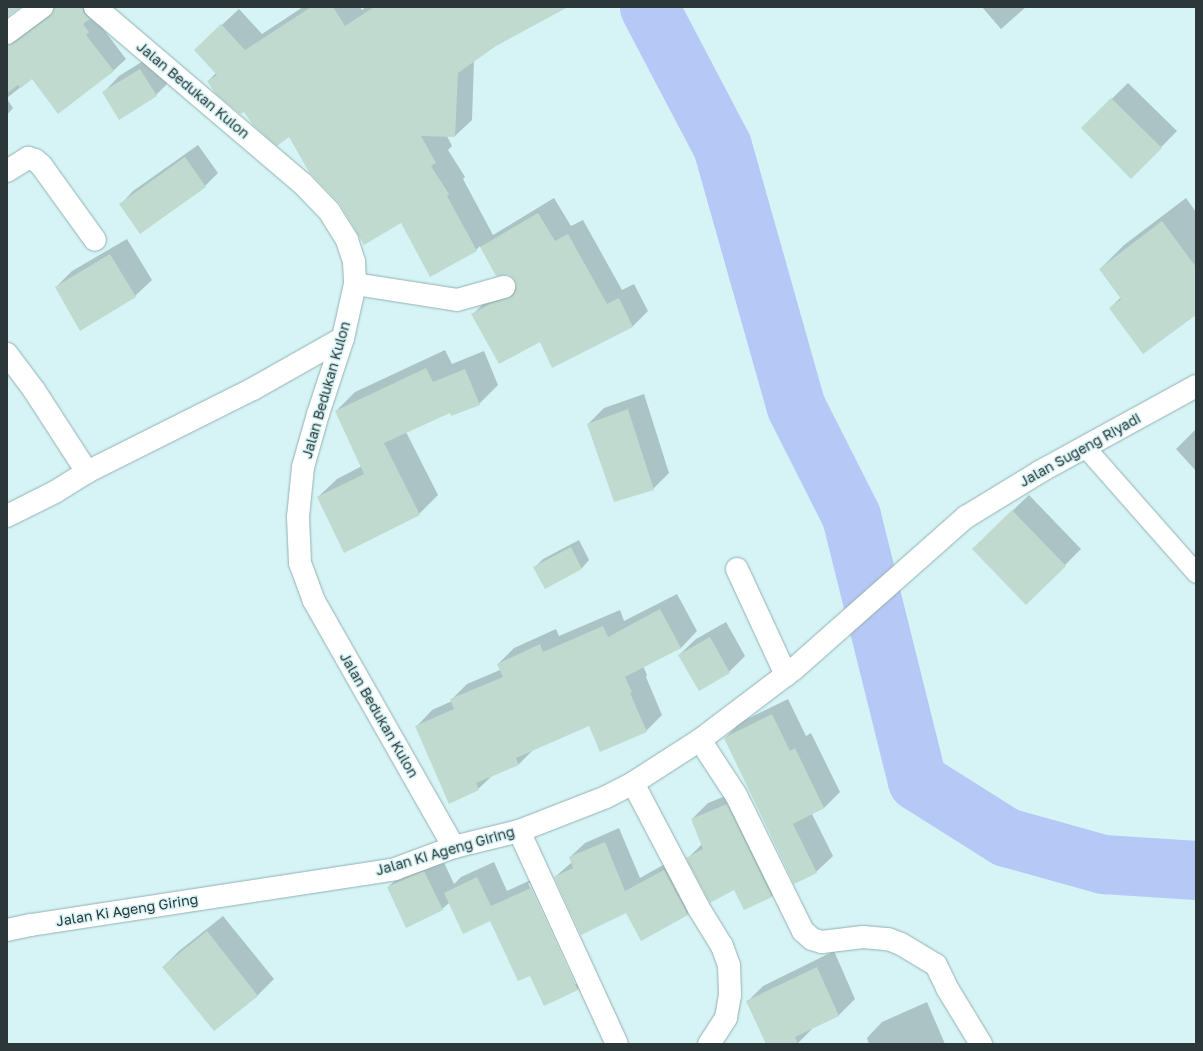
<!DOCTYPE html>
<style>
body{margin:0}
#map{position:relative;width:1203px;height:1051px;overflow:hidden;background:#d6f4f6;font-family:"Golos Text",sans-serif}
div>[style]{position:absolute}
.shadow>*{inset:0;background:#0003}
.river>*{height:59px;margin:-29.5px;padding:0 29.5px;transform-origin:29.5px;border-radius:29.5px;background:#b6c8f6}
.building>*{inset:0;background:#c0dacf}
.roads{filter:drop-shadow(0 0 1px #93b0b1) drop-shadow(0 0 1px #93b0b1)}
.lane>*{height:19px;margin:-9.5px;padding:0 9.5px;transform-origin:9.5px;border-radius:9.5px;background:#fff}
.street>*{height:22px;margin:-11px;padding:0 11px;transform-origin:11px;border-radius:11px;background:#fff}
.secondary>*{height:22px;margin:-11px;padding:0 11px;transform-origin:11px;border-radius:11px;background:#fff}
span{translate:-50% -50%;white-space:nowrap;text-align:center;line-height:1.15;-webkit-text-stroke:3px #d6f4f6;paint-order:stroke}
.street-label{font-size:14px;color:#2b3738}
.frame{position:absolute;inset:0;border:8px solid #2b3738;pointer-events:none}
</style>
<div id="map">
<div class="shadow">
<i style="clip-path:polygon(55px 7px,101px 7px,98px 22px,126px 59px,113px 71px,32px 78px,7px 98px,7px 23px,27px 31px,55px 11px)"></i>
<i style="clip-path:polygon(303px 7px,360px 7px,362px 10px,366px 7px,562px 7px,496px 45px,474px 60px,472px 120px,455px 136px,447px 136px,452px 146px,448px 150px,465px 177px,463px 179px,493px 235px,554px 198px,571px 226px,583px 220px,622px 290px,634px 284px,648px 311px,633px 326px,540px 340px,473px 314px,488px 299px,517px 285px,514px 278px,508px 274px,497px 275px,480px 246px,476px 250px,402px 221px,290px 136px,244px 110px,208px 81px,216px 73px,195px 50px,239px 9px,262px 34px)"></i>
<i style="clip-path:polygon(982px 7px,1026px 7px,1001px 29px)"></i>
<i style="clip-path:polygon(156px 53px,172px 79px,156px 95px,119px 118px,103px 93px,119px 76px)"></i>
<i style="clip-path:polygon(1128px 83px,1177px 131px,1131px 178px,1082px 128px)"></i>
<i style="clip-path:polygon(7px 99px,13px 108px,7px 115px)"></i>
<i style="clip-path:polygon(198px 145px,218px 173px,205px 186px,121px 204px,133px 191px)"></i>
<i style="clip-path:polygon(1186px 198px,1196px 212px,1196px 313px,1110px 308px,1121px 297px,1100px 269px,1124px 245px)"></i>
<i style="clip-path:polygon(127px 239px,152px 280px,135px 296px,56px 287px,72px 271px)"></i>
<i style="clip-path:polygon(445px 350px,452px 364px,484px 351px,498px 385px,479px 404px,450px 411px,406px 432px,438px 495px,419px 514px,318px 497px,337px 479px,362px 466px,336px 411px,355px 392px)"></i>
<i style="clip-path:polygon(644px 394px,669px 473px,653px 489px,588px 424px,604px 408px)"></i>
<i style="clip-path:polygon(1196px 429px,1196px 471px,1176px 449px)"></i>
<i style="clip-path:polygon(1029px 495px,1081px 549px,1026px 604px,989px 533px)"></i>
<i style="clip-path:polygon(579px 540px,589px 560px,582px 568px,535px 567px,543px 559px)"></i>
<i style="clip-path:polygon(677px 594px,697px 631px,681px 648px,643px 666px,647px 675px,646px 677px,662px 715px,646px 731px,589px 724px,534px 749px,519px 764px,492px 776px,478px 789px,416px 727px,432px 710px,452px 701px,451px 700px,467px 684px,500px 670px,498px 664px,514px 648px,556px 629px,559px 636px,620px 610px,624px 621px)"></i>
<i style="clip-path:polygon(726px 622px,745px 656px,729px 672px,679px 655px,696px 639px)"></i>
<i style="clip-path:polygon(788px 699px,806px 736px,811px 733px,840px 792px,824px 808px,812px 814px,833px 856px,816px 872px,794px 883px,725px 738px,741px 722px)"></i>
<i style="clip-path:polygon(743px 789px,788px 880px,772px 896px,744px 909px,735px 889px,688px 858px,702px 844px,692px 819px,708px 803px)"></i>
<i style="clip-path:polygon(619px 828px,640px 878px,679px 856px,702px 900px,688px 914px,642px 940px,626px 911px,555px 877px,572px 862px,570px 857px,585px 843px)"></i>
<i style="clip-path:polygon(evenodd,441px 856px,454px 884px,461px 877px,494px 862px,507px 891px,548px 872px,594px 973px,578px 989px,544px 1005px,530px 974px,490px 920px,449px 903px,442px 909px,388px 887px,405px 871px,441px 856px,528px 883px,530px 883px,577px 984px,574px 984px,528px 883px)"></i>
<i style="clip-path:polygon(223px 916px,274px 979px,258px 995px,214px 1030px,163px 967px,179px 951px)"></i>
<i style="clip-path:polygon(834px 951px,855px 999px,839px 1015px,814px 1027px,798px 1043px,767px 1044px,747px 1002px,763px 986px)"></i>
<i style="clip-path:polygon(927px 1002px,945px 1044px,869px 1044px,867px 1038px,882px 1022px)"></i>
</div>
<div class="river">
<i style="left:649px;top:7px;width:157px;rotate:62.3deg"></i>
<i style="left:722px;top:146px;width:271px;rotate:74.2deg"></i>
<i style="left:796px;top:407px;width:122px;rotate:63.2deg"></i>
<i style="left:851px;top:516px;width:273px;rotate:76deg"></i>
<i style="left:917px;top:781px;width:105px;rotate:32.2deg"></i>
<i style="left:1006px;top:837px;width:101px;rotate:15.6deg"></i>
<i style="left:1103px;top:864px;width:93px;rotate:3.7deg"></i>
</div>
<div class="building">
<i style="clip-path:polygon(7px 7px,21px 7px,7px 17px)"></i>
<i style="clip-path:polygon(54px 7px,83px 7px,83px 12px,90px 19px,83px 24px,89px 32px,86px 35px,114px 71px,58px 114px,32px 79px,21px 88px,18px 85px,7px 93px,7px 45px,14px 43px,49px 17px)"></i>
<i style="clip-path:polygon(311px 7px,333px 7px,345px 26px,374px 7px,568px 7px,496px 46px,458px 73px,455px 137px,421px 136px,436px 163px,431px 166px,449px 194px,447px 196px,477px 251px,430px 277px,401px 223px,364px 245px,340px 204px,309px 172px,289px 137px,277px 146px,253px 125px,244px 112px,240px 114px,215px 93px,207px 81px,217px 75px,194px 50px,221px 24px,245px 50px)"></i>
<i style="clip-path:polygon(140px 69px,157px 96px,119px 120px,102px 92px)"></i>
<i style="clip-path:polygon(1111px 98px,1162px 148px,1131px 179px,1081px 128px)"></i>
<i style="clip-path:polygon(185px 157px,206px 187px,140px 234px,119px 204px)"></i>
<i style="clip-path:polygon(538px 213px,555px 241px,568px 234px,607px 304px,619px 298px,633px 327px,552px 368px,540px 342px,499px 364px,471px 314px,490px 304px,513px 296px,516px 290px,516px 284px,513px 278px,508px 275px,496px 276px,480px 247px)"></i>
<i style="clip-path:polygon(1162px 221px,1196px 267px,1196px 315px,1143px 354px,1109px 308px,1121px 299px,1099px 269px)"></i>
<i style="clip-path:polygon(110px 254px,136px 297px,80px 331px,55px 287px)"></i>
<i style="clip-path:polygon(426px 368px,433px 382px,465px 369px,480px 405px,451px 416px,450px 413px,384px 443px,420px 515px,344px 553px,317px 497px,364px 474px,335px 411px)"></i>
<i style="clip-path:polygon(628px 409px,654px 490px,614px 502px,587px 424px)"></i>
<i style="clip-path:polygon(1012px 510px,1066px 566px,1026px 605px,972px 549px)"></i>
<i style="clip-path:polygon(571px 547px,582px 569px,545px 589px,533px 567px)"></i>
<i style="clip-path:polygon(660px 609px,681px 648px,625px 677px,632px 692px,630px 693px,647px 732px,600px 752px,589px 726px,516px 758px,519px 765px,476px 783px,479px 790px,449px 804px,415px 726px,454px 709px,450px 699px,503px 677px,497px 664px,540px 644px,543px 652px,603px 626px,608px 637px)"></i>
<i style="clip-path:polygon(710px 637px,730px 673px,699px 691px,678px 655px)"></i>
<i style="clip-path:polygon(772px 714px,790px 751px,795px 748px,824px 808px,793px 824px,817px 873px,794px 884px,724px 738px)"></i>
<i style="clip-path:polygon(727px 804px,772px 897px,744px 910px,734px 890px,710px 903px,686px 858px,703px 849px,691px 819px)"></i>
<i style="clip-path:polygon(605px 842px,625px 891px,664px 870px,688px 915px,641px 941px,626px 913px,581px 935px,554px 877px,573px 868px,569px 857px)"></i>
<i style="clip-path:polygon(424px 871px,443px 910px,406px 928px,387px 887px)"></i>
<i style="clip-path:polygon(477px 877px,491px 906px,531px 888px,578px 990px,544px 1006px,530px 976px,518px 981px,490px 921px,463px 934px,444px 893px)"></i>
<i style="clip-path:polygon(207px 931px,258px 996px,214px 1031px,162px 967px)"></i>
<i style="clip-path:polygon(817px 967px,839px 1016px,795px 1037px,798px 1044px,766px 1044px,746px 1001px)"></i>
</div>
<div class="roads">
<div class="lane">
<i style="left:1085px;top:447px;width:168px;rotate:48.6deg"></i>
</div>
<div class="street">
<i style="left:95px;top:7px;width:272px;rotate:40.4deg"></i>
<i style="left:302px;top:183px;width:39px;rotate:46deg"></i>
<i style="left:329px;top:211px;width:34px;rotate:58deg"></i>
<i style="left:347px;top:240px;width:23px;rotate:72deg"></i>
<i style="left:354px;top:262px;width:22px;rotate:87deg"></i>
<i style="left:355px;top:284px;width:55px;rotate:102.5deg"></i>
<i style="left:343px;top:338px;width:80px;rotate:108.2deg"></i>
<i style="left:318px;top:414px;width:55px;rotate:105.8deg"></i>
<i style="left:303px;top:467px;width:50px;rotate:95.7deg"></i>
<i style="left:298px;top:517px;width:46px;rotate:87.5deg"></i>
<i style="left:300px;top:563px;width:40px;rotate:69.8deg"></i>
<i style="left:314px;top:601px;width:283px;rotate:60.4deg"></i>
<i style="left:7px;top:33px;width:44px;rotate:-36.6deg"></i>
<i style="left:7px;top:171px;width:25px;rotate:-32deg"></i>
<i style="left:28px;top:158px;width:7px;rotate:16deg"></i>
<i style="left:35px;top:160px;width:8px;rotate:40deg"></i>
<i style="left:41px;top:165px;width:92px;rotate:54.2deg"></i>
<i style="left:355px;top:284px;width:103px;rotate:8.9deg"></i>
<i style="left:457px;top:300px;width:49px;rotate:-15.5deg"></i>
<i style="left:7px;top:354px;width:45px;rotate:53.1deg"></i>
<i style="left:34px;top:390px;width:98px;rotate:57.1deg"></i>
<i style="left:7px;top:516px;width:54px;rotate:-26.6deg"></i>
<i style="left:55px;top:492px;width:38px;rotate:-32deg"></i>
<i style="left:87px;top:472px;width:186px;rotate:-26.6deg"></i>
<i style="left:253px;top:389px;width:103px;rotate:-29.5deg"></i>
<i style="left:737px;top:569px;width:117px;rotate:65.2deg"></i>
<i style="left:700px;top:740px;width:66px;rotate:56.8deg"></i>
<i style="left:736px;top:795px;width:152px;rotate:63.8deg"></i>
<i style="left:803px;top:931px;width:12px;rotate:42deg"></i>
<i style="left:812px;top:939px;width:10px;rotate:17deg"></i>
<i style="left:822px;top:942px;width:41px;rotate:-7deg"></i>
<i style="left:863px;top:937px;width:25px;rotate:5deg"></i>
<i style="left:888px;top:939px;width:14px;rotate:21deg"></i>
<i style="left:901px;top:944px;width:41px;rotate:31deg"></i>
<i style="left:936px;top:965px;width:25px;rotate:64deg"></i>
<i style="left:947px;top:988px;width:66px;rotate:58.7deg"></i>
<i style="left:633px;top:783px;width:140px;rotate:62.3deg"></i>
<i style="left:698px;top:907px;width:46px;rotate:58.4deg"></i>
<i style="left:722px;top:946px;width:20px;rotate:70deg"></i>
<i style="left:729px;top:965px;width:30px;rotate:88deg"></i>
<i style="left:730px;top:995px;width:23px;rotate:100deg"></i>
<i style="left:726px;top:1018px;width:31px;rotate:123deg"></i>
<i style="left:519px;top:831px;width:234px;rotate:65.3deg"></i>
</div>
<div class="secondary">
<i style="left:7px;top:930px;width:25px;rotate:-12deg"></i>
<i style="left:31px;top:925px;width:368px;rotate:-8.7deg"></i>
<i style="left:395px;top:869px;width:63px;rotate:-20.4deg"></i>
<i style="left:454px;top:847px;width:67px;rotate:-13.8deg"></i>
<i style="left:519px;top:831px;width:93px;rotate:-21.3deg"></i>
<i style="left:606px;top:797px;width:30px;rotate:-27deg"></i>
<i style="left:633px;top:783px;width:80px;rotate:-32.7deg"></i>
<i style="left:700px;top:740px;width:118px;rotate:-37.1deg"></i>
<i style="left:794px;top:669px;width:230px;rotate:-41.5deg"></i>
<i style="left:966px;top:517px;width:88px;rotate:-31.5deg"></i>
<i style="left:1041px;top:471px;width:177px;rotate:-28.7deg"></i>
</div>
</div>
<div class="street-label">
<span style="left:193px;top:90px;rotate:40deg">Jalan Bedukan Kulon</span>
<span style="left:326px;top:390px;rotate:-74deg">Jalan Bedukan Kulon</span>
<span style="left:1080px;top:450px;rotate:-29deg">Jalan Sugeng Riyadi</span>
<span style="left:379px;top:715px;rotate:60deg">Jalan Bedukan Kulon</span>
<span style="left:445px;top:851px;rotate:-16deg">Jalan Ki Ageng Giring</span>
<span style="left:127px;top:910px;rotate:-9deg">Jalan Ki Ageng Giring</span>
</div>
<div class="frame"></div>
</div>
